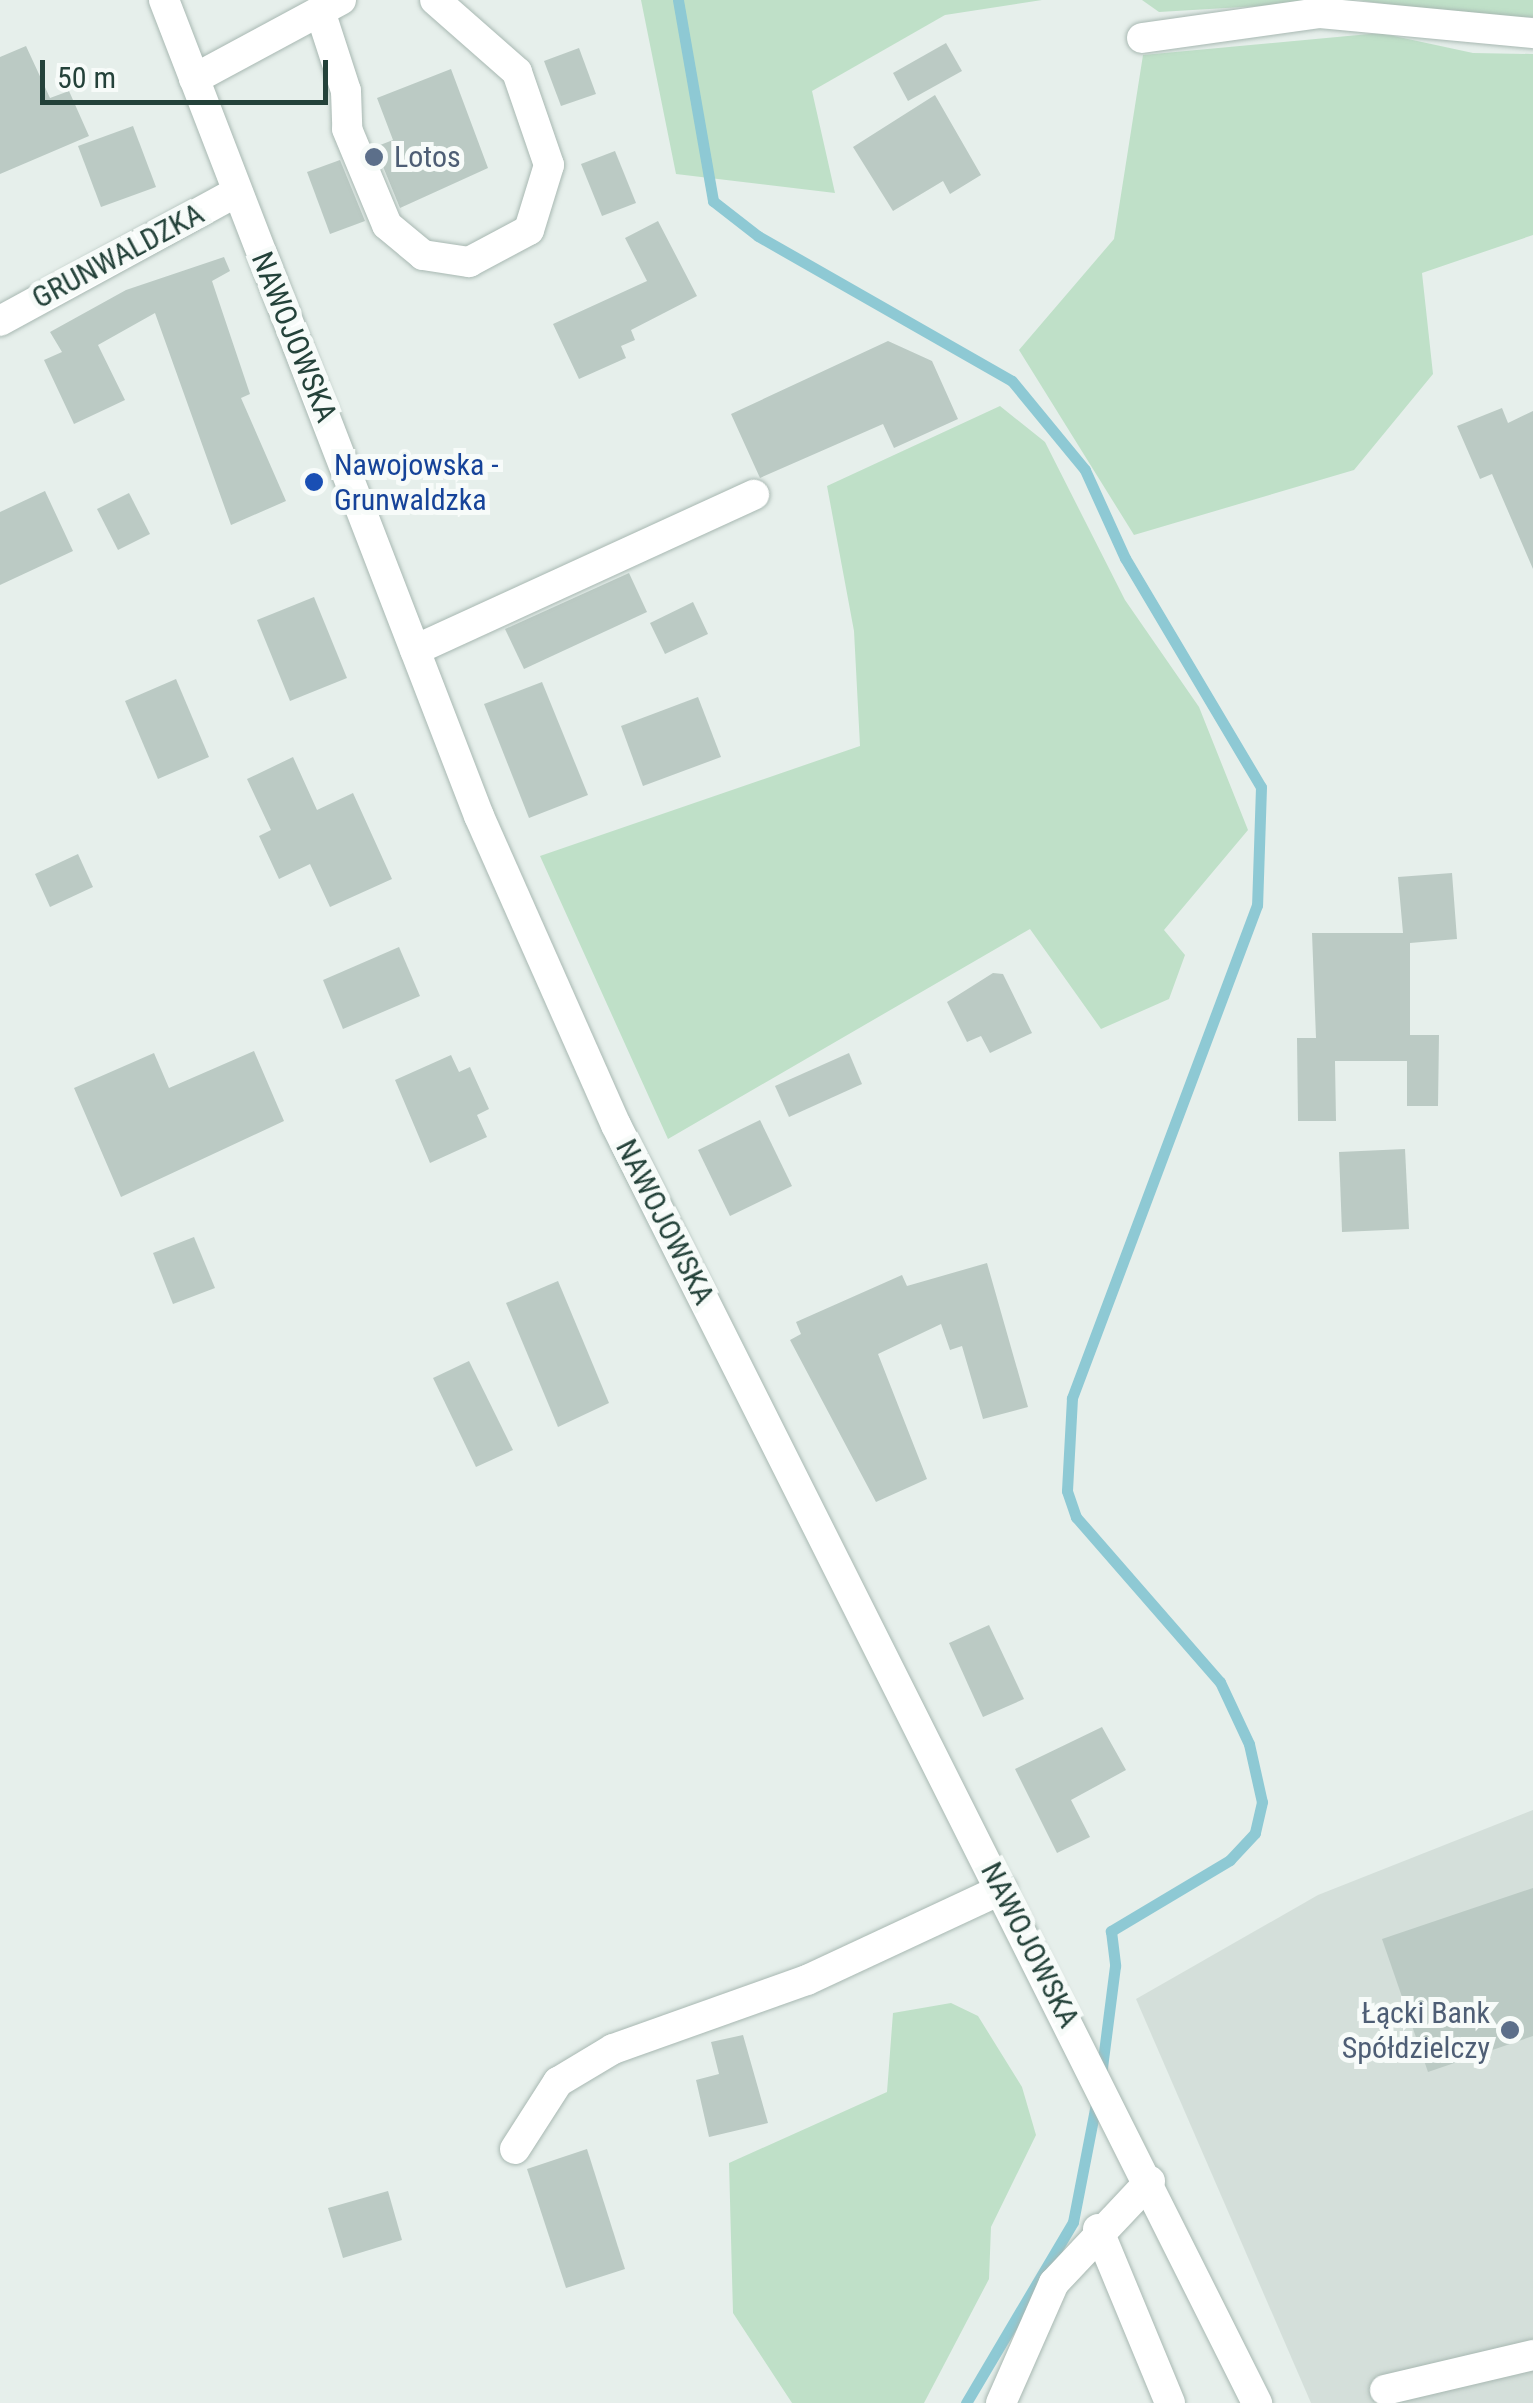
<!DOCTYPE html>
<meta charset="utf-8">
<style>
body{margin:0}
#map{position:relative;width:1533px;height:2403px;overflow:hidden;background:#e6efeb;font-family:"Roboto Condensed",sans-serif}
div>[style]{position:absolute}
.built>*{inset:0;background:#d4dfda}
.green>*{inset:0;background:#bfe0c8}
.stream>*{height:11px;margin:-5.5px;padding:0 5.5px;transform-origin:5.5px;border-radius:5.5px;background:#8ec9d4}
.building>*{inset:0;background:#bbcac4}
.roads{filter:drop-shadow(0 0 2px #a8b8b2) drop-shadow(0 0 2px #a8b8b2)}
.minor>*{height:30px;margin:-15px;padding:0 15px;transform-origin:15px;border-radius:15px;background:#fff}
.dots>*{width:28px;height:28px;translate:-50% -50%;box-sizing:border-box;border:5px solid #f7fbf9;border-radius:50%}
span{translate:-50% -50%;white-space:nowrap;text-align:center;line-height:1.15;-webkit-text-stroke:10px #f7fbf9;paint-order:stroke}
.service-label{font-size:30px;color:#4e5e75}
.left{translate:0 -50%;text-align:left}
.right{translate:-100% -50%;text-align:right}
.street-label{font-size:30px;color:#24423a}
.transit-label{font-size:30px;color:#164399}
.scale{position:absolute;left:40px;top:60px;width:288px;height:45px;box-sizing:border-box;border:5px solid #24423a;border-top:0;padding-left:12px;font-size:30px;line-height:35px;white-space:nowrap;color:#24423a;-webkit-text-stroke:8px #f7fbf9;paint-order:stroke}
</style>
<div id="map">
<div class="built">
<i style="clip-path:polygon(1533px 1810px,1533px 2403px,1311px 2403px,1136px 1999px,1318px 1895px)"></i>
</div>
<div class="green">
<i style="clip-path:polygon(641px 0,1042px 0,945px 15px,812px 91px,835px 193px,676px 174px)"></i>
<i style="clip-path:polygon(1142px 0,1357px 0,1159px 12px)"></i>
<i style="clip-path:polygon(1359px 0,1533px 0,1533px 17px,1474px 18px)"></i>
<i style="clip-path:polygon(1380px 33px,1473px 53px,1533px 54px,1533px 235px,1422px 273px,1433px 374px,1354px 470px,1134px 535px,1019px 350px,1114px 239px,1143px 55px)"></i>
<i style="clip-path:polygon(1000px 406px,1045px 442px,1125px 600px,1199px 707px,1248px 830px,1164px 930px,1185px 955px,1169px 999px,1101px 1029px,1030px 929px,668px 1139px,540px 856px,860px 746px,854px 631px,827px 486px)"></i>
<i style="clip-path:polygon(951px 2003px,978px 2016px,1022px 2087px,1036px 2135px,991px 2227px,989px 2279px,924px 2403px,792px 2403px,733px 2313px,729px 2163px,887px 2092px,893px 2013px)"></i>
</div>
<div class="stream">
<i style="left:678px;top:0;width:204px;rotate:80.1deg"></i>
<i style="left:713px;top:201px;width:57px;rotate:37.9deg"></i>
<i style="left:758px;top:236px;width:292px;rotate:29.7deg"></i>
<i style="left:1012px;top:381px;width:115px;rotate:50.6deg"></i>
<i style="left:1085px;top:470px;width:97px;rotate:65.6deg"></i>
<i style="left:1125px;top:558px;width:266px;rotate:59.3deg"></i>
<i style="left:1261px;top:787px;width:118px;rotate:91.9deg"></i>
<i style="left:1257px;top:905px;width:527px;rotate:110.57deg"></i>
<i style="left:1072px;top:1398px;width:93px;rotate:93.1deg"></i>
<i style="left:1067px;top:1491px;width:28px;rotate:71deg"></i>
<i style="left:1076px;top:1517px;width:219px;rotate:48.9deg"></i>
<i style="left:1220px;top:1682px;width:68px;rotate:64.9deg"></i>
<i style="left:1249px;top:1744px;width:59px;rotate:77.4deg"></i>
<i style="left:1262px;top:1802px;width:32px;rotate:103deg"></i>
<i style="left:1255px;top:1833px;width:37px;rotate:133deg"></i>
<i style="left:1230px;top:1860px;width:139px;rotate:149.2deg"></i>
<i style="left:1111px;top:1931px;width:35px;rotate:83deg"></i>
<i style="left:1115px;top:1966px;width:111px;rotate:97.3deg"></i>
<i style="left:966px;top:2403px;width:210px;rotate:-59.4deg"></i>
<i style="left:1073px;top:2222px;width:125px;rotate:-79deg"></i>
</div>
<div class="building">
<i style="clip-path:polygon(946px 43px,962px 71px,908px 101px,893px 73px)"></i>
<i style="clip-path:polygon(26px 46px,50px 98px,69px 91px,89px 136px,0 174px,0 57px)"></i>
<i style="clip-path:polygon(579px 48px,596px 94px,561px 106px,544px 61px)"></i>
<i style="clip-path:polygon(451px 69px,488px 168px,400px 208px,375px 147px,393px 140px,377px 98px)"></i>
<i style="clip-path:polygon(935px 95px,981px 175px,950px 194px,943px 181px,893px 211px,853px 147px)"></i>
<i style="clip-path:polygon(133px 126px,156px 187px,101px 207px,78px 146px)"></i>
<i style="clip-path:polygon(615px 151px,636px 203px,602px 216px,581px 164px)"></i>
<i style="clip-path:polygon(340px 160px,365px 221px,330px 234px,307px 172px)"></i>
<i style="clip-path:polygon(658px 221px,697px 296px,631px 330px,635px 340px,621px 346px,626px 358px,579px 379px,553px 324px,647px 281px,625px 238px)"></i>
<i style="clip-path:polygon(224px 257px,230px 271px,212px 281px,250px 394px,241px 398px,286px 501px,231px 525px,155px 313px,98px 345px,125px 400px,74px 424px,44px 360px,62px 352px,50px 332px,126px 290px)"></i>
<i style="clip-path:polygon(888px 341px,932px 361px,958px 419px,894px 448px,883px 424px,760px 478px,731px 414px)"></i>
<i style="clip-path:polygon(1502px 408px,1508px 423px,1533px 411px,1533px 569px,1492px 474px,1480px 479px,1457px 426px)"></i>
<i style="clip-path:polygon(45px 491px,73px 551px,0 585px,0 512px)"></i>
<i style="clip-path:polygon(129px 493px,150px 534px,118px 550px,97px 509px)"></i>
<i style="clip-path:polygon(629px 573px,647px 612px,524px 669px,505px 629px)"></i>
<i style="clip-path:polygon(314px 597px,347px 678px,290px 701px,257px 620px)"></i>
<i style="clip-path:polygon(693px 602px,708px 634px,665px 654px,650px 623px)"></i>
<i style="clip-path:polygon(176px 679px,209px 757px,158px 779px,125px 701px)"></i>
<i style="clip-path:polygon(542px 682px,588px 795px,529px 818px,484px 704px)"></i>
<i style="clip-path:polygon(698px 697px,721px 757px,643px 786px,621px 726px)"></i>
<i style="clip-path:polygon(293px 757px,317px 810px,353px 793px,392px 879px,330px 907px,310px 864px,279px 879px,259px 836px,271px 830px,247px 779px)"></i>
<i style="clip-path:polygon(78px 854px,93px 887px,50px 907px,35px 874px)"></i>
<i style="clip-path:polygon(1452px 873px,1457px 939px,1410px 943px,1410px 1035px,1439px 1035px,1438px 1106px,1407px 1106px,1407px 1061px,1335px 1061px,1336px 1121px,1298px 1121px,1297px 1038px,1316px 1038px,1312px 933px,1403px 933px,1398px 877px)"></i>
<i style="clip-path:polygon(399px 947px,420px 996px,343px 1029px,323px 980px)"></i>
<i style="clip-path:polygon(993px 973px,1003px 974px,1032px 1033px,990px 1053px,981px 1036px,967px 1042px,947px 1002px)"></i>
<i style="clip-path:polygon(254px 1051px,284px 1121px,121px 1197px,74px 1088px,154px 1053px,169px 1088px)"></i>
<i style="clip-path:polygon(849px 1053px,862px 1084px,789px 1117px,775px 1086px)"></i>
<i style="clip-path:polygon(451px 1055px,459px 1072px,470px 1067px,489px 1109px,477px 1115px,487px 1137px,430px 1163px,395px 1080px)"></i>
<i style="clip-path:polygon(760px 1120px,792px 1186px,730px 1216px,698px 1150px)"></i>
<i style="clip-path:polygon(1405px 1149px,1409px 1229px,1342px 1232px,1339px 1152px)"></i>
<i style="clip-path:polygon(194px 1237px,215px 1288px,173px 1304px,153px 1253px)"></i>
<i style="clip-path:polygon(987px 1263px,1028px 1407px,983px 1419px,962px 1346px,950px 1350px,941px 1324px,878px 1354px,927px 1479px,876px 1502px,790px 1340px,801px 1334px,796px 1322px,902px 1275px,907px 1286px)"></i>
<i style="clip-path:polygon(558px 1281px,609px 1403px,558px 1427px,506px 1303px)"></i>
<i style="clip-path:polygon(469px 1361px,513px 1450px,476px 1467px,433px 1378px)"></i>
<i style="clip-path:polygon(989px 1625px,1024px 1699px,983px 1717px,949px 1643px)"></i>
<i style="clip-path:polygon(1102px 1727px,1126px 1770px,1071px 1800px,1090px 1837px,1057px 1853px,1015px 1769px)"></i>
<i style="clip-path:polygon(1533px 1888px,1533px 2036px,1428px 2072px,1382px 1939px)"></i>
<i style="clip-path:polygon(743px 2035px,768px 2123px,709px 2137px,696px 2080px,719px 2074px,711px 2042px)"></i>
<i style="clip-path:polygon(587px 2149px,625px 2269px,566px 2288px,527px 2169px)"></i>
<i style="clip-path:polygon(388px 2191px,402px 2240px,343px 2258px,328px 2208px)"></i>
</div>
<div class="roads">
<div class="minor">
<i style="left:164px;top:0;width:875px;rotate:68.89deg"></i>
<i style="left:479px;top:816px;width:338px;rotate:66.1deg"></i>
<i style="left:616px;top:1125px;width:1430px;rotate:63.36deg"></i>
<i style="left:320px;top:11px;width:84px;rotate:72deg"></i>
<i style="left:346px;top:91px;width:38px;rotate:88deg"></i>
<i style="left:347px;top:129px;width:104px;rotate:67.4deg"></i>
<i style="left:387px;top:225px;width:47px;rotate:39.8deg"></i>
<i style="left:423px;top:255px;width:47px;rotate:8.7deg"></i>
<i style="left:469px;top:262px;width:68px;rotate:-28.1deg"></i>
<i style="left:529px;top:230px;width:68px;rotate:-72.9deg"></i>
<i style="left:549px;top:165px;width:98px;rotate:-109deg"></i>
<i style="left:517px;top:72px;width:109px;rotate:-138.7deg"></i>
<i style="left:1142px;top:38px;width:180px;rotate:-8deg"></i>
<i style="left:1320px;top:13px;width:214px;rotate:5.4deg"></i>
<i style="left:194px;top:79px;width:167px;rotate:-28.3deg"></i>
<i style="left:0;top:321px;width:270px;rotate:-28.6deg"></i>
<i style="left:415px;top:650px;width:373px;rotate:-24.6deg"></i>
<i style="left:515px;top:2149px;width:80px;rotate:-57.3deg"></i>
<i style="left:558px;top:2082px;width:64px;rotate:-31deg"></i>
<i style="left:613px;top:2049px;width:206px;rotate:-19.6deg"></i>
<i style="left:807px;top:1980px;width:215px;rotate:-25deg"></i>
<i style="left:1098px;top:2229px;width:188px;rotate:67.5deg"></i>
<i style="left:1385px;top:2390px;width:152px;rotate:-13.3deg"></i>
<i style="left:1001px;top:2403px;width:131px;rotate:-66.2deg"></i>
<i style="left:1054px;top:2283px;width:140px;rotate:-46.7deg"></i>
</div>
</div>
<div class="dots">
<i style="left:374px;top:157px;background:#5c6f8a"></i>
<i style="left:314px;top:482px;background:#1a4fb4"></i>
<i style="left:1510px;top:2030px;background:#5c6f8a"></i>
</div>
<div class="service-label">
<span class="left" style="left:394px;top:157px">Lotos</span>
<span class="right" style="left:1490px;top:2030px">Łącki Bank<br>Spółdzielczy</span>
</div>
<div class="street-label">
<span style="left:118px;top:256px;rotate:-28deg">GRUNWALDZKA</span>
<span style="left:294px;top:337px;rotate:68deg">NAWOJOWSKA</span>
<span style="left:665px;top:1222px;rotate:63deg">NAWOJOWSKA</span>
<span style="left:1030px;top:1945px;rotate:63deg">NAWOJOWSKA</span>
</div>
<div class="transit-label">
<span class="left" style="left:334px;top:482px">Nawojowska -<br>Grunwaldzka</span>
</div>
<div class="scale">50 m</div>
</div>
